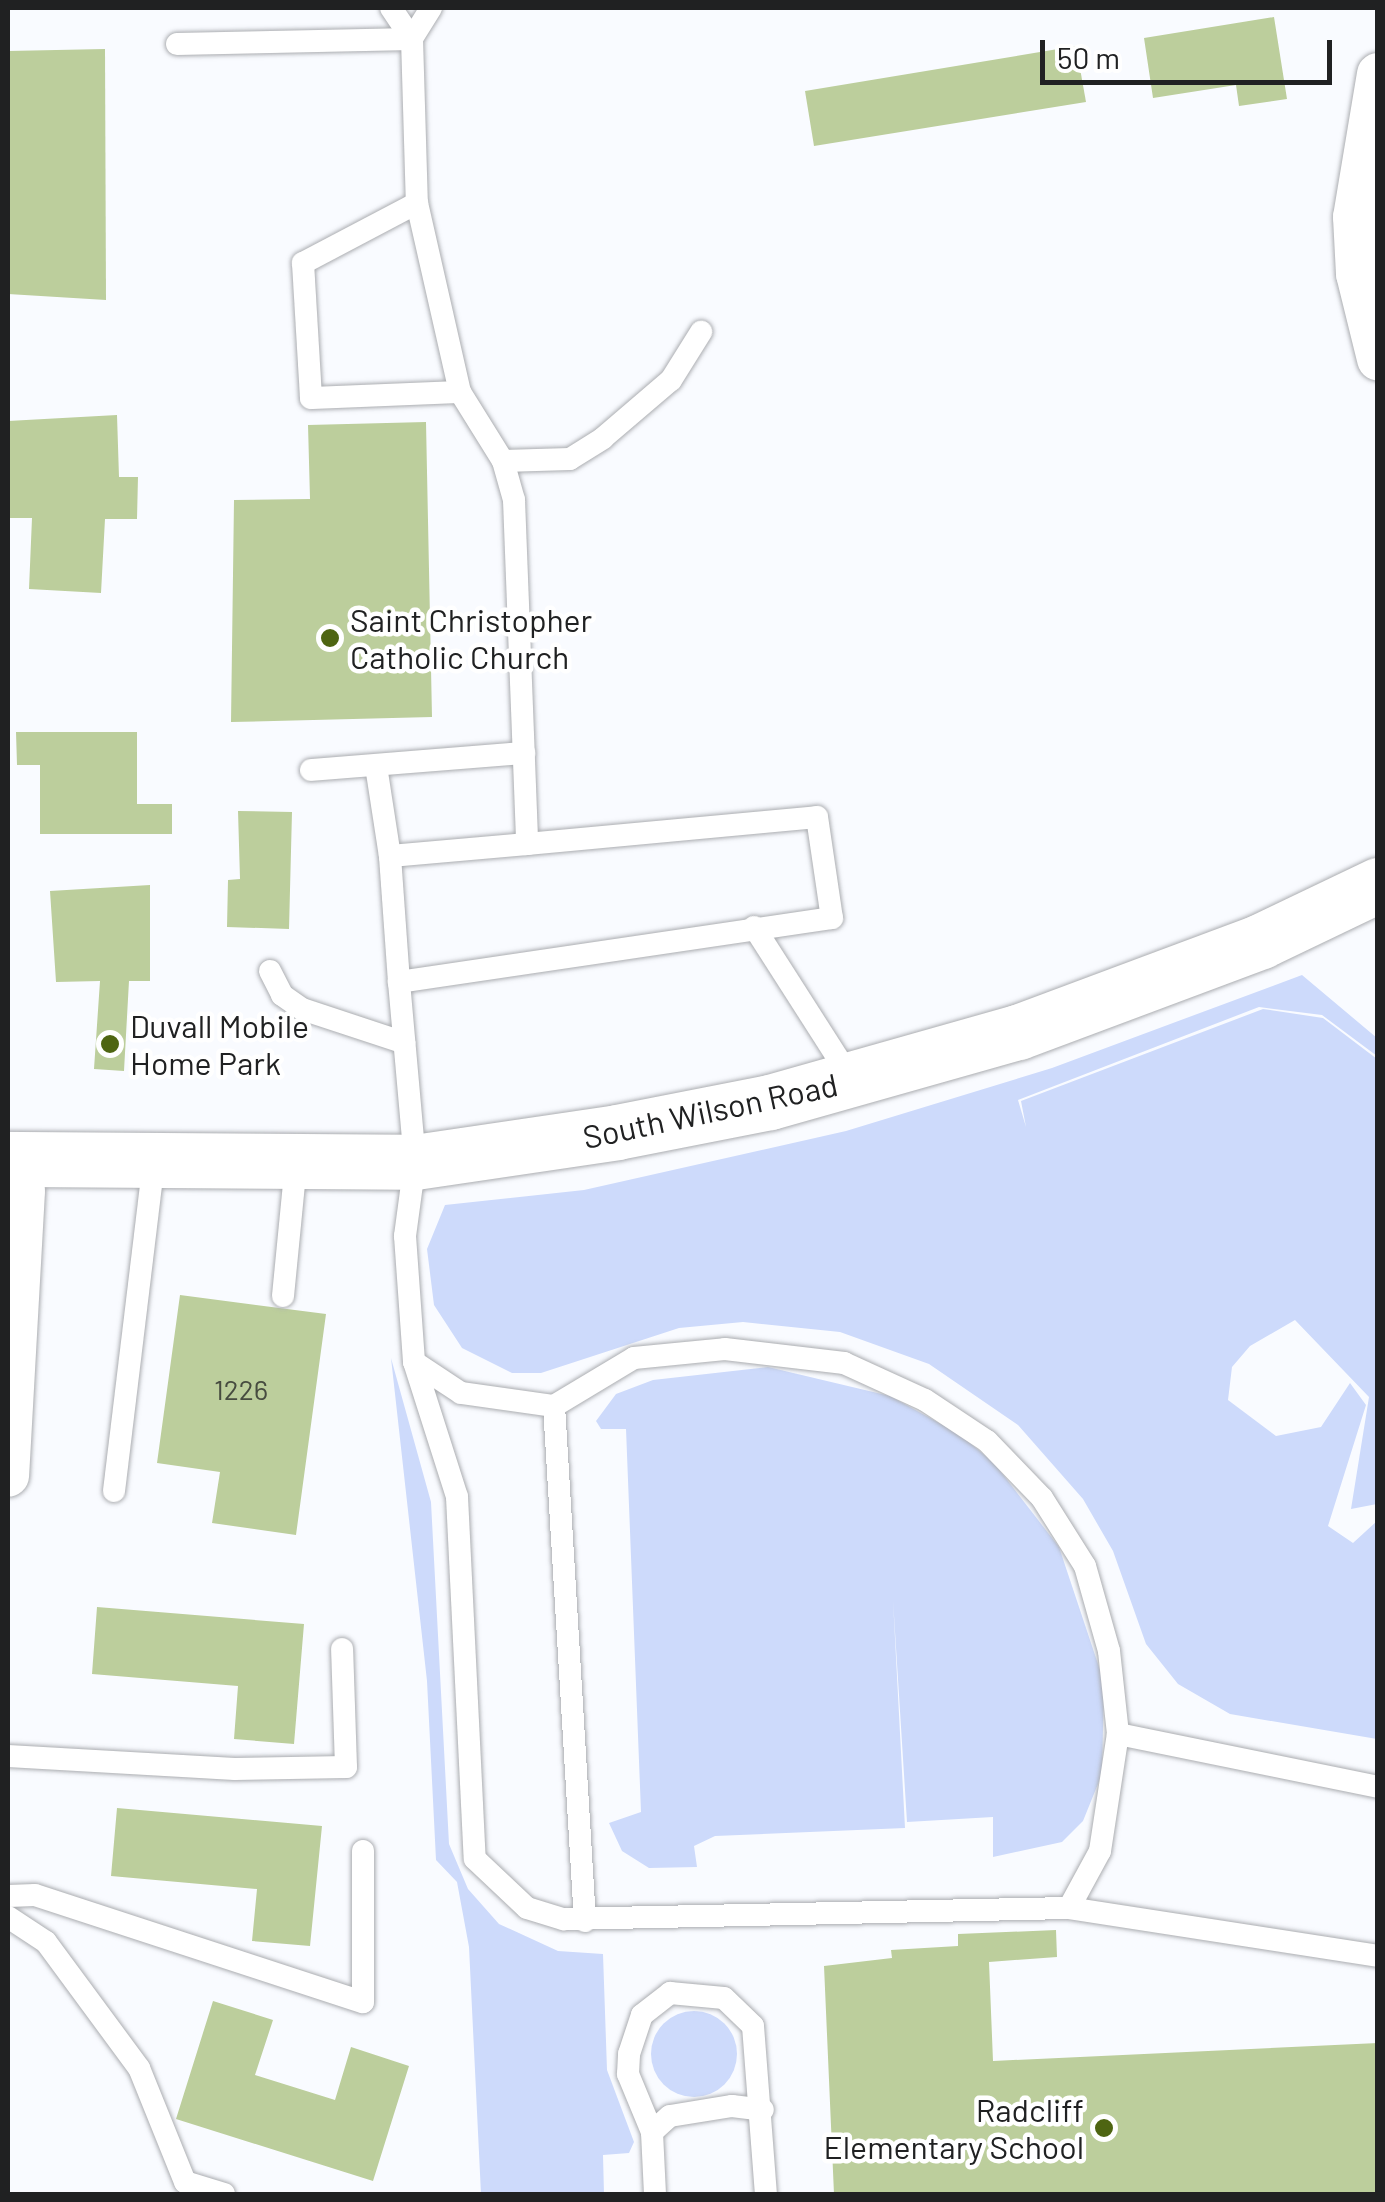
<!DOCTYPE html>
<style>
body{margin:0}
#map{position:relative;width:1385px;height:2202px;overflow:hidden;background:#f9fbff;font-family:Barlow,sans-serif}
div>[style]{position:absolute}
.green>*{inset:0;background:#cddafb}
.round{border-radius:50%}
.building>*{inset:0;background:#bcce9c}
.roads{filter:drop-shadow(0 0 2px #abadb1) drop-shadow(0 0 2px #abadb1)}
.lane>*{height:22px;margin:-11px;padding:0 11px;transform-origin:11px;border-radius:11px;background:#fff}
.street>*{height:42px;margin:-21px;padding:0 21px;transform-origin:21px;border-radius:21px;background:#fff}
.secondary>*{height:55px;margin:-27.5px;padding:0 27.5px;transform-origin:27.5px;border-radius:27.5px;background:#fff}
.dots>*{width:28px;height:28px;translate:-50% -50%;box-sizing:border-box;border:5px solid #fff;border-radius:50%}
span{translate:-50% -50%;white-space:nowrap;text-align:center;line-height:1.15;-webkit-text-stroke:9px #fff;paint-order:stroke}
.number-label{font-size:28px;color:#474c40}
.number-label span{-webkit-text-stroke-width:0}
.poi-label{font-size:32px;color:#202122}
.left{translate:0 -50%;text-align:left}
.right{translate:-100% -50%;text-align:right}
.street-label{font-size:32px;color:#202122}
.frame{position:absolute;inset:0;border:10px solid #202122;pointer-events:none}
.scale{position:absolute;left:1040px;top:40px;width:292px;height:45px;box-sizing:border-box;border:5px solid #202122;border-top:0;padding-left:12px;font-size:30px;line-height:35px;white-space:nowrap;color:#202122;-webkit-text-stroke:8px #fff;paint-order:stroke}
</style>
<div id="map">
<div class="green">
<i style="clip-path:polygon(1302px 975px,1377px 1038px,1377px 1056px,1322px 1015px,1259px 1007px,1018px 1100px,1026px 1127px,1021px 1101px,1263px 1009px,1323px 1018px,1377px 1059px,1377px 1504px,1351px 1509px,1369px 1397px,1295px 1320px,1250px 1346px,1232px 1367px,1228px 1400px,1276px 1436px,1321px 1427px,1350px 1383px,1366px 1405px,1328px 1526px,1353px 1543px,1377px 1521px,1377px 1739px,1230px 1714px,1178px 1684px,1146px 1644px,1113px 1551px,1083px 1499px,1018px 1425px,929px 1364px,840px 1332px,743px 1322px,679px 1328px,541px 1373px,512px 1373px,462px 1348px,434px 1305px,427px 1249px,445px 1205px,584px 1190px,846px 1131px,1052px 1068px)"></i>
<i style="clip-path:polygon(391px 1358px,431px 1502px,449px 1844px,468px 1889px,499px 1924px,558px 1951px,603px 1954px,607px 2070px,634px 2142px,629px 2153px,603px 2155px,604px 2194px,481px 2194px,469px 1947px,457px 1882px,436px 1860px,427px 1681px)"></i>
<i style="clip-path:polygon(768px 1367px,890px 1396px,959px 1434px,994px 1463px,1059px 1547px,1104px 1682px,1102px 1774px,1083px 1821px,1062px 1842px,993px 1857px,993px 1817px,907px 1822px,893px 1600px,905px 1828px,715px 1836px,694px 1846px,697px 1867px,649px 1868px,622px 1851px,609px 1823px,641px 1812px,626px 1429px,601px 1429px,596px 1421px,616px 1394px,653px 1380px)"></i>
<i class="round" style="left:651px;top:2011px;width:86px;height:86px"></i>
</div>
<div class="building">
<i style="clip-path:polygon(1274px 17px,1287px 99px,1239px 106px,1236px 85px,1153px 98px,1144px 38px)"></i>
<i style="clip-path:polygon(1076px 46px,1086px 102px,814px 146px,805px 91px)"></i>
<i style="clip-path:polygon(105px 49px,106px 300px,8px 294px,8px 51px)"></i>
<i style="clip-path:polygon(117px 415px,119px 477px,138px 477px,137px 519px,105px 519px,101px 593px,29px 589px,32px 518px,8px 518px,8px 421px)"></i>
<i style="clip-path:polygon(426px 422px,432px 717px,231px 722px,234px 500px,310px 499px,308px 425px)"></i>
<i style="clip-path:polygon(16px 732px,137px 732px,137px 804px,172px 804px,172px 834px,40px 834px,40px 765px,17px 765px)"></i>
<i style="clip-path:polygon(238px 811px,292px 812px,289px 929px,227px 927px,228px 880px,240px 879px)"></i>
<i style="clip-path:polygon(150px 885px,150px 981px,129px 981px,124px 1071px,94px 1069px,100px 981px,56px 982px,50px 891px)"></i>
<i style="clip-path:polygon(180px 1295px,326px 1314px,296px 1535px,212px 1523px,220px 1472px,157px 1463px)"></i>
<i style="clip-path:polygon(97px 1607px,304px 1624px,294px 1744px,234px 1739px,238px 1686px,92px 1674px)"></i>
<i style="clip-path:polygon(117px 1808px,322px 1826px,310px 1946px,252px 1941px,257px 1889px,111px 1876px)"></i>
<i style="clip-path:polygon(1056px 1930px,1057px 1957px,989px 1962px,993px 2061px,1378px 2043px,1378px 2194px,834px 2194px,824px 1966px,892px 1958px,891px 1950px,958px 1946px,958px 1934px)"></i>
<i style="clip-path:polygon(213px 2001px,273px 2020px,255px 2075px,335px 2100px,351px 2047px,409px 2066px,373px 2181px,176px 2119px)"></i>
</div>
<div class="roads">
<div class="lane">
<i style="left:431px;top:8px;width:36px;rotate:122deg"></i>
<i style="left:412px;top:39px;width:164px;rotate:88.3deg"></i>
<i style="left:417px;top:203px;width:194px;rotate:77.2deg"></i>
<i style="left:460px;top:392px;width:81px;rotate:58.1deg"></i>
<i style="left:503px;top:461px;width:41px;rotate:74.2deg"></i>
<i style="left:514px;top:500px;width:344px;rotate:87.8deg"></i>
<i style="left:527px;top:844px;width:291px;rotate:-5.3deg"></i>
<i style="left:817px;top:817px;width:102px;rotate:81.6deg"></i>
<i style="left:832px;top:918px;width:438px;rotate:171.6deg"></i>
<i style="left:399px;top:982px;width:181px;rotate:84.9deg"></i>
<i style="left:415px;top:1162px;width:75px;rotate:97.7deg"></i>
<i style="left:405px;top:1236px;width:126px;rotate:85.9deg"></i>
<i style="left:414px;top:1362px;width:142px;rotate:72.3deg"></i>
<i style="left:457px;top:1497px;width:362px;rotate:87.2deg"></i>
<i style="left:475px;top:1859px;width:71px;rotate:43.3deg"></i>
<i style="left:527px;top:1908px;width:39px;rotate:17deg"></i>
<i style="left:564px;top:1919px;width:505px;rotate:-1.25deg"></i>
<i style="left:1069px;top:1908px;width:313px;rotate:8.8deg"></i>
<i style="left:177px;top:44px;width:235px;rotate:-1.2deg"></i>
<i style="left:412px;top:39px;width:37px;rotate:-124deg"></i>
<i style="left:417px;top:203px;width:129px;rotate:152.2deg"></i>
<i style="left:303px;top:263px;width:135px;rotate:86.6deg"></i>
<i style="left:311px;top:398px;width:149px;rotate:-2.3deg"></i>
<i style="left:503px;top:461px;width:67px;rotate:-1.7deg"></i>
<i style="left:570px;top:459px;width:39px;rotate:-32deg"></i>
<i style="left:603px;top:438px;width:89px;rotate:-40.5deg"></i>
<i style="left:671px;top:380px;width:57px;rotate:-58deg"></i>
<i style="left:376px;top:766px;width:91px;rotate:81.2deg"></i>
<i style="left:311px;top:770px;width:214px;rotate:-4.6deg"></i>
<i style="left:754px;top:927px;width:182px;rotate:57.4deg"></i>
<i style="left:270px;top:971px;width:27px;rotate:63deg"></i>
<i style="left:282px;top:995px;width:24px;rotate:35deg"></i>
<i style="left:302px;top:1009px;width:108px;rotate:18.3deg"></i>
<i style="left:399px;top:982px;width:126px;rotate:-94.1deg"></i>
<i style="left:390px;top:856px;width:138px;rotate:-5deg"></i>
<i style="left:283px;top:1296px;width:134px;rotate:-84.4deg"></i>
<i style="left:414px;top:1362px;width:56px;rotate:33.4deg"></i>
<i style="left:461px;top:1393px;width:94px;rotate:8deg"></i>
<i style="left:114px;top:1491px;width:331px;rotate:-83.1deg"></i>
<i style="left:8px;top:1756px;width:227px;rotate:3.3deg"></i>
<i style="left:235px;top:1769px;width:111px;rotate:-1deg"></i>
<i style="left:346px;top:1767px;width:118px;rotate:-91.9deg"></i>
<i style="left:8px;top:1896px;width:27px;rotate:-2deg"></i>
<i style="left:35px;top:1895px;width:345px;rotate:18.1deg"></i>
<i style="left:363px;top:2002px;width:151px;rotate:-90deg"></i>
<i style="left:1069px;top:1908px;width:65px;rotate:-61.5deg"></i>
<i style="left:1100px;top:1851px;width:118px;rotate:-81.3deg"></i>
<i style="left:1118px;top:1734px;width:265px;rotate:11.5deg"></i>
<i style="left:8px;top:1917px;width:45px;rotate:33.3deg"></i>
<i style="left:46px;top:1942px;width:157px;rotate:53.6deg"></i>
<i style="left:139px;top:2068px;width:123px;rotate:68deg"></i>
<i style="left:185px;top:2182px;width:41px;rotate:17.1deg"></i>
<i style="left:585px;top:1921px;width:516px;rotate:-93.44deg"></i>
<i style="left:554px;top:1406px;width:93px;rotate:-31deg"></i>
<i style="left:634px;top:1358px;width:91px;rotate:-5.6deg"></i>
<i style="left:725px;top:1349px;width:120px;rotate:6.7deg"></i>
<i style="left:844px;top:1363px;width:89px;rotate:24.6deg"></i>
<i style="left:925px;top:1400px;width:74px;rotate:33.5deg"></i>
<i style="left:987px;top:1441px;width:79px;rotate:46deg"></i>
<i style="left:1042px;top:1498px;width:80px;rotate:57.7deg"></i>
<i style="left:1085px;top:1566px;width:88px;rotate:74.2deg"></i>
<i style="left:1109px;top:1651px;width:83px;rotate:83.8deg"></i>
<i style="left:652px;top:2132px;width:24px;rotate:-42deg"></i>
<i style="left:670px;top:2116px;width:63px;rotate:-9.2deg"></i>
<i style="left:732px;top:2106px;width:31px;rotate:7deg"></i>
<i style="left:655px;top:2194px;width:62px;rotate:-92.8deg"></i>
<i style="left:652px;top:2132px;width:63px;rotate:-112.5deg"></i>
<i style="left:628px;top:2074px;width:20px;rotate:-87deg"></i>
<i style="left:629px;top:2054px;width:41px;rotate:-71.6deg"></i>
<i style="left:642px;top:2015px;width:36px;rotate:-38deg"></i>
<i style="left:670px;top:1993px;width:54px;rotate:5.3deg"></i>
<i style="left:724px;top:1998px;width:40px;rotate:44deg"></i>
<i style="left:753px;top:2026px;width:169px;rotate:85.6deg"></i>
</div>
<div class="street">
<i style="left:1378px;top:74px;width:145px;rotate:99.5deg"></i>
<i style="left:1354px;top:217px;width:57px;rotate:87deg"></i>
<i style="left:1357px;top:274px;width:88px;rotate:76.1deg"></i>
<i style="left:8px;top:1174px;width:23px;rotate:47deg"></i>
<i style="left:24px;top:1191px;width:285px;rotate:93.2deg"></i>
</div>
<div class="secondary">
<i style="left:8px;top:1159px;width:407px;rotate:0.4deg"></i>
<i style="left:415px;top:1162px;width:204px;rotate:-8.4deg"></i>
<i style="left:617px;top:1132px;width:156px;rotate:-11.1deg"></i>
<i style="left:770px;top:1102px;width:258px;rotate:-15.8deg"></i>
<i style="left:1018px;top:1032px;width:259px;rotate:-20.5deg"></i>
<i style="left:1261px;top:941px;width:130px;rotate:-25.6deg"></i>
</div>
</div>
<div class="dots">
<i style="left:330px;top:638px;background:#4e6512"></i>
<i style="left:110px;top:1044px;background:#4e6512"></i>
<i style="left:1104px;top:2128px;background:#4e6512"></i>
</div>
<div class="number-label">
<span style="left:241px;top:1389px">1226</span>
</div>
<div class="poi-label">
<span class="left" style="left:350px;top:638px">Saint Christopher<br>Catholic Church</span>
<span class="left" style="left:130px;top:1044px">Duvall Mobile<br>Home Park</span>
<span class="right" style="left:1084px;top:2128px">Radcliff<br>Elementary School</span>
</div>
<div class="street-label">
<span style="left:710px;top:1110px;rotate:-12deg">South Wilson Road</span>
</div>
<div class="frame"></div>
<div class="scale">50 m</div>
</div>
